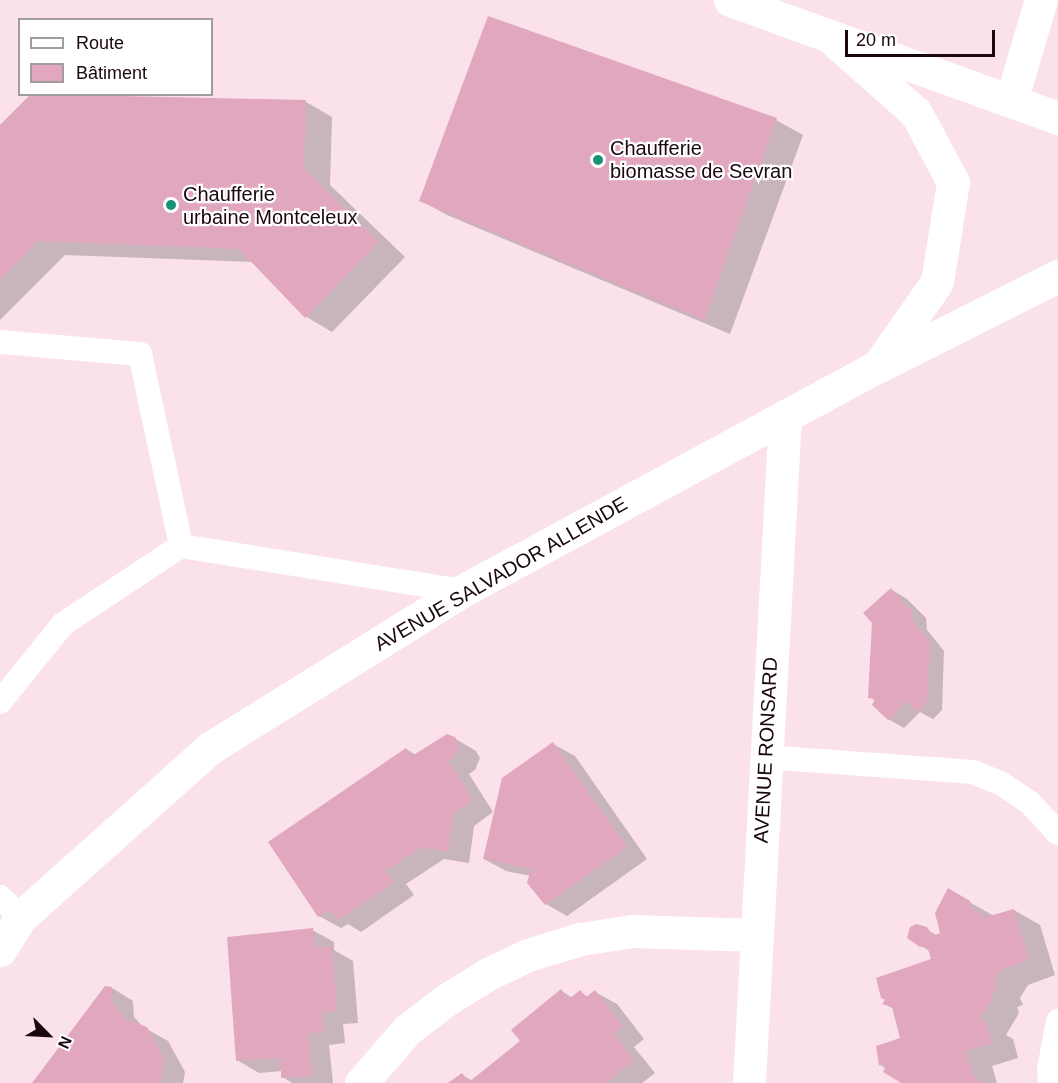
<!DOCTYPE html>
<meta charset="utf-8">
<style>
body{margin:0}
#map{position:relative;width:1058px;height:1083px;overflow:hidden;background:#fae1ea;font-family:Helvetica,sans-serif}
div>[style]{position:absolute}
.shadow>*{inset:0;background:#0003}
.building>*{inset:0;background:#e1a7bf}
.service>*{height:24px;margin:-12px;padding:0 12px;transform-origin:12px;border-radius:12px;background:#fff}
.minor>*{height:33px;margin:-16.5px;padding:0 16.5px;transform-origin:16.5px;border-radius:16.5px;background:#fff}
.dots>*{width:16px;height:16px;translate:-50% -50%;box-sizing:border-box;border:3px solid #fff;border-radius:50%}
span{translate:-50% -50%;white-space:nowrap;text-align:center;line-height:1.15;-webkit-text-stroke:4.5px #fff;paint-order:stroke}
.poi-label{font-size:20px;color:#1a0710}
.left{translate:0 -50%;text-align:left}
.street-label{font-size:20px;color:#1a0710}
.legend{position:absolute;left:18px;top:18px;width:195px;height:78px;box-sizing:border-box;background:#fff;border:2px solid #a39c9f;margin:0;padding:8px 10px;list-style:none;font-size:18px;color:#1a0710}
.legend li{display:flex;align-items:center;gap:12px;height:30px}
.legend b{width:30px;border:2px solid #a39c9f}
.north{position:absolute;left:18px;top:1005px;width:60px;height:60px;-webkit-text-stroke:4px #fff;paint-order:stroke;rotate:114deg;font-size:16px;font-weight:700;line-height:24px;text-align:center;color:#1a0710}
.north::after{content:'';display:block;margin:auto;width:21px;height:27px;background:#1a0710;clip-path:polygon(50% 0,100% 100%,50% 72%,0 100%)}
.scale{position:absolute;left:845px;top:30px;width:150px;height:27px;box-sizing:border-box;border:3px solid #1a0710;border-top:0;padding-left:8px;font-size:18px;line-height:21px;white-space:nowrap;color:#1a0710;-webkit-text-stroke:4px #fff;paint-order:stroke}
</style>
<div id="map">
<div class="shadow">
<i style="clip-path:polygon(489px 17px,776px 120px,803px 135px,730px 334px,447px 215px,420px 200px)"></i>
<i style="clip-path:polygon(33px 95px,306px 102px,332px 117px,330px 185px,405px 257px,332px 332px,305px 316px,254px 262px,65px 255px,0 320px,0 127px)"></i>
<i style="clip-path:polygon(892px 590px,907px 599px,926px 618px,927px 630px,944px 651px,942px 710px,933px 719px,920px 712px,904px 728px,888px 719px,876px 701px,870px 697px)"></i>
<i style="clip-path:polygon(454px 738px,476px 751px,480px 758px,475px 770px,469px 774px,493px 812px,474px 826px,469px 863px,444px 859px,406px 884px,414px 895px,361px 932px,348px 924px,341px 928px,319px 916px,406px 749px,416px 755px)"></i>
<i style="clip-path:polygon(553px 744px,575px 756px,647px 859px,567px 916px,546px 904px,531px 876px,506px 871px,484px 859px)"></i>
<i style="clip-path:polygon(948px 890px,994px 916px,1014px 910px,1040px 925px,1055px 975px,1028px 985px,1020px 998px,1023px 1005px,1017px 1007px,1019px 1013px,1006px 1035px,1013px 1039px,1018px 1058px,992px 1066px,997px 1083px,903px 1083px,880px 1064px,902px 1039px,894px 1009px,884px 1004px,933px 960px,931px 952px,921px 946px,926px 929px,938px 936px,942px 934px)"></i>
<i style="clip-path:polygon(312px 930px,334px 942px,334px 950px,353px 961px,358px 1023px,343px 1024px,345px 1043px,329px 1045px,333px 1083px,292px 1083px,283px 1077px,282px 1071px,259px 1073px,237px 1060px)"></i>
<i style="clip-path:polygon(112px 988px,133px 1001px,134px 1017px,143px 1027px,168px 1041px,185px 1072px,183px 1083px,34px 1083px)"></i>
<i style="clip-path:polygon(561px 991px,573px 998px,580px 992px,588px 997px,595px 992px,617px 1004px,644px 1039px,634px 1047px,655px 1073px,642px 1083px,451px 1083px,462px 1075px,473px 1081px,522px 1041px)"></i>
</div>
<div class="building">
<i style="clip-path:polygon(488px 16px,777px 118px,704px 320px,419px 201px)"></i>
<i style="clip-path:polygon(31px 94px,306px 100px,304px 169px,379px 242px,305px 318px,239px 249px,38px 241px,0 279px,0 125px)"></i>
<i style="clip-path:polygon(891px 588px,907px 607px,911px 608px,912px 620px,930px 642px,927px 702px,917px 712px,908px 701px,888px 720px,872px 705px,875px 699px,868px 698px,872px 623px,863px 613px)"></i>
<i style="clip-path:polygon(447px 734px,455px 737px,459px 745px,454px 758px,448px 761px,473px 800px,453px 814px,448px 852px,422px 847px,385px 871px,394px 882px,339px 920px,330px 910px,318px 917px,268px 842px,406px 748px,412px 756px)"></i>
<i style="clip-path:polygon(553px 742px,627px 847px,545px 905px,527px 883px,531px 869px,483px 859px,502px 778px)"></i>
<i style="clip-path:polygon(948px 888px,970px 901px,972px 909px,986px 917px,1014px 909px,1029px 960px,1001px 970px,994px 982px,997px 990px,992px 992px,993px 998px,980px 1020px,986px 1022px,992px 1043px,966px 1051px,974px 1078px,983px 1083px,901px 1083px,883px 1072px,886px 1066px,879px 1065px,876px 1046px,900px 1038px,892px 1007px,882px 1004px,885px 1000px,881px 998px,876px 978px,931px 959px,927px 946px,920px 947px,907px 938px,910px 927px,916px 924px,927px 927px,933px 936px,940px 933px,935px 913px)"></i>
<i style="clip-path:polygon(313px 928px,314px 947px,332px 947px,337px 1011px,322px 1012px,324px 1032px,308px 1033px,312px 1076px,281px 1078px,281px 1058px,236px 1061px,227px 937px)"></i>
<i style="clip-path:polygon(105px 986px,112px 987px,113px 1003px,127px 1020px,147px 1027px,164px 1059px,160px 1083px,32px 1083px)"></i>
<i style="clip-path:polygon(561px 989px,569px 999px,580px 990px,586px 997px,595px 990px,623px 1027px,614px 1034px,634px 1060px,606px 1083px,448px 1083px,462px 1073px,469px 1082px,520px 1041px,511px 1030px)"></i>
</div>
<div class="service">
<i style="left:0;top:342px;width:141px;rotate:4.9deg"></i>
<i style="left:140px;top:354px;width:196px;rotate:77.9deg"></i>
<i style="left:181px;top:546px;width:285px;rotate:9.1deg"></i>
<i style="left:0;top:702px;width:100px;rotate:-51.1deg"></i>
<i style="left:63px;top:624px;width:141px;rotate:-33.5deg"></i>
<i style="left:765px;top:757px;width:209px;rotate:4.1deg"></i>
<i style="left:973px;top:772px;width:31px;rotate:22deg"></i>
<i style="left:1002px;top:784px;width:34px;rotate:34deg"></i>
<i style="left:1030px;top:803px;width:41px;rotate:47deg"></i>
<i style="left:0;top:897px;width:29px;rotate:44deg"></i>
<i style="left:1050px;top:1083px;width:14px;rotate:-94deg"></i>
<i style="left:1049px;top:1069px;width:49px;rotate:-79.4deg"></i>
</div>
<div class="minor">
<i style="left:730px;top:0;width:349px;rotate:19.8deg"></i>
<i style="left:829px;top:36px;width:116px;rotate:41.5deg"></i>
<i style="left:916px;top:113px;width:78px;rotate:61.8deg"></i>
<i style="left:953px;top:182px;width:101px;rotate:99.1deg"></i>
<i style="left:937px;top:282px;width:99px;rotate:125.1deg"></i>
<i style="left:1011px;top:101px;width:105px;rotate:-73.5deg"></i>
<i style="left:0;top:950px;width:39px;rotate:-58deg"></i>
<i style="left:21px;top:917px;width:254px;rotate:-41.8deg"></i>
<i style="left:210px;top:748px;width:297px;rotate:-31.9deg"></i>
<i style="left:462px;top:591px;width:472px;rotate:-28.4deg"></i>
<i style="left:877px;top:367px;width:203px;rotate:-26.7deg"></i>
<i style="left:361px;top:1083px;width:70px;rotate:-49deg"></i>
<i style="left:407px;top:1030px;width:49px;rotate:-37.6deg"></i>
<i style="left:446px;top:1000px;width:49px;rotate:-31.8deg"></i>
<i style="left:488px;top:974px;width:44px;rotate:-25.4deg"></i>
<i style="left:528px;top:955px;width:54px;rotate:-17.1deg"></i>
<i style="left:580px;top:939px;width:54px;rotate:-8.6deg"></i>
<i style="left:633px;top:931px;width:123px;rotate:1.9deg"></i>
<i style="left:749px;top:1083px;width:668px;rotate:-86.91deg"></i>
</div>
<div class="dots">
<i style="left:598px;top:160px;background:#189177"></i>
<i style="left:171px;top:205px;background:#189177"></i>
</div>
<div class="poi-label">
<span class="left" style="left:610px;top:160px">Chaufferie<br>biomasse de Sevran</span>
<span class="left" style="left:183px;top:206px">Chaufferie<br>urbaine Montceleux</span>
</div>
<div class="street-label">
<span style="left:501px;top:574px;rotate:-30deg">AVENUE SALVADOR ALLENDE</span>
<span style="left:766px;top:750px;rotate:-87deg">AVENUE RONSARD</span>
</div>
<ul class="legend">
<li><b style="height:8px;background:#fff"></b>Route</li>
<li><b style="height:16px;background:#e1a7bf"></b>Bâtiment</li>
</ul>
<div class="north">N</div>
<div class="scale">20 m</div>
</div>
